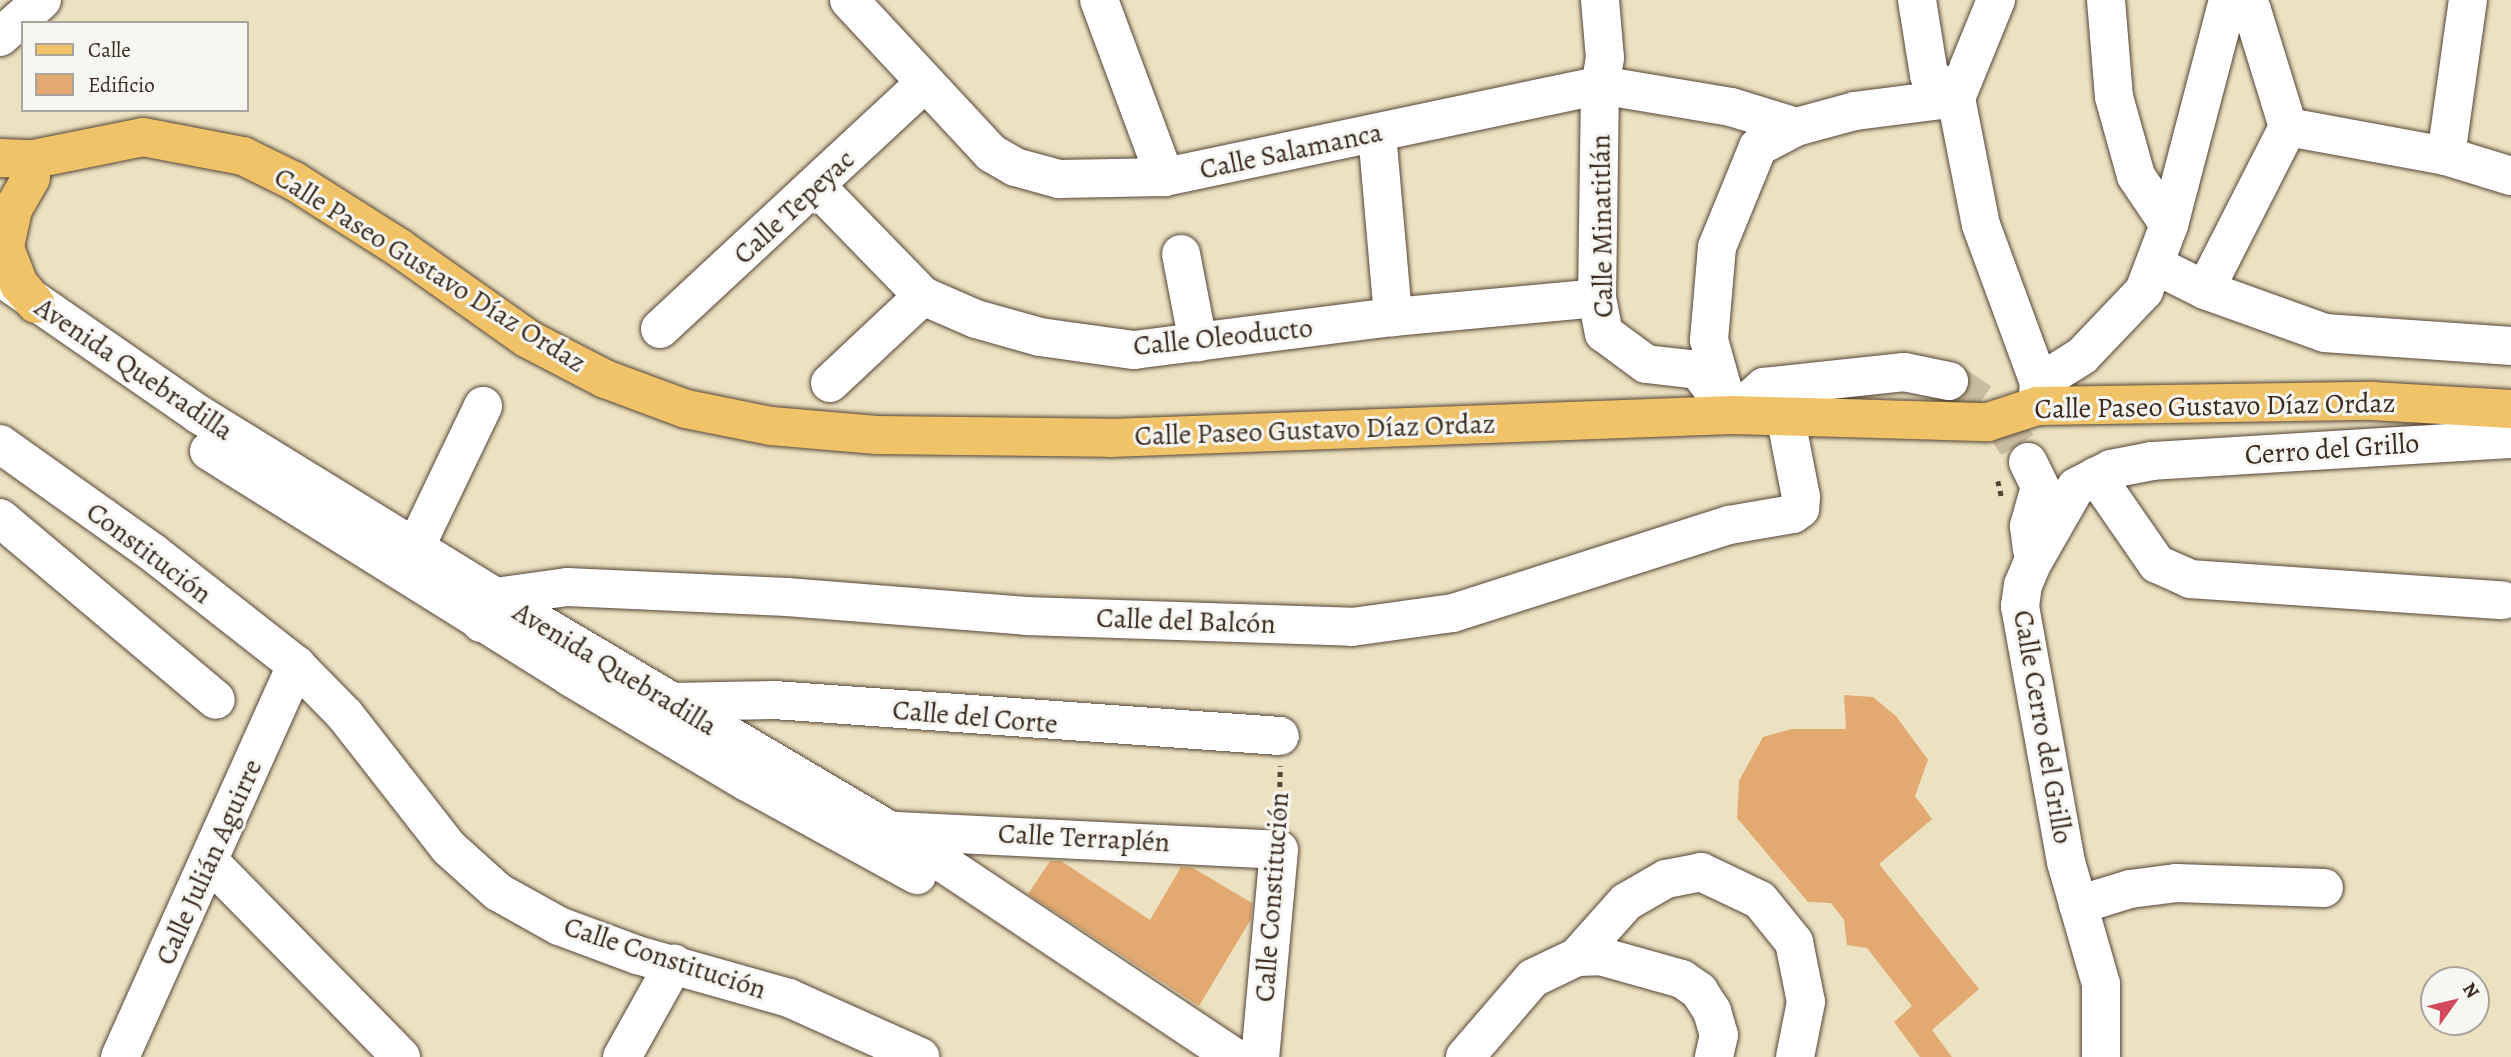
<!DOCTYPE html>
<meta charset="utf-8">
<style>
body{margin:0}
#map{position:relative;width:2511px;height:1057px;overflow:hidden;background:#ece1c1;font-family:Alegreya,serif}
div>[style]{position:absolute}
.building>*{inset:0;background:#e2aa71}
.minor-tunnel>*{height:38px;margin-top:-19px;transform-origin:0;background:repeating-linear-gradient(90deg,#c9bca0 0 38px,transparent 0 57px)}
.path>*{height:4.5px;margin-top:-2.25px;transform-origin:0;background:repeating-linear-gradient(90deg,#564536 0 5px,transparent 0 10px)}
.roads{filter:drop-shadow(0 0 2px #564536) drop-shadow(0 0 2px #564536)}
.minor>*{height:38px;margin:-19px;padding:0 19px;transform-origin:19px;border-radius:19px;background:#fff}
.major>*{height:38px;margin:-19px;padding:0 19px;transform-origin:19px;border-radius:19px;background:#f1c369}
span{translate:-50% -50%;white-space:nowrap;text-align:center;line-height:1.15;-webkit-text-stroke:6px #f6f6f2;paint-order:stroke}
.street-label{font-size:28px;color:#3b2a1e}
.legend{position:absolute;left:21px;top:21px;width:228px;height:91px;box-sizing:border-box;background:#f6f6f2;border:2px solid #aba49d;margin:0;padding:9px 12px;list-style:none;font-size:21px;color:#3b2a1e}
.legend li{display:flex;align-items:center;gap:14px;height:35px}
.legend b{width:35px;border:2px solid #aba49d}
.north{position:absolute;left:2420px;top:966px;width:70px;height:70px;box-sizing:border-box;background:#f6f6f2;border:2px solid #aba49d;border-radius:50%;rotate:56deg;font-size:19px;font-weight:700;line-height:28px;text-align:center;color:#3b2a1e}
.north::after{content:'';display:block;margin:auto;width:24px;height:32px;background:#d1495b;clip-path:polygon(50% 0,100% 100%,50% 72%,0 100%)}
</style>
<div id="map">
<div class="building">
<i style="clip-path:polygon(1844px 695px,1873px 697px,1896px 716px,1928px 760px,1915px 796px,1932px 819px,1879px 864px,1979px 989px,1932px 1030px,1952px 1057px,1920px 1057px,1894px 1022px,1912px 1006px,1867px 948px,1847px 945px,1844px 920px,1831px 903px,1808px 902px,1737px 818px,1739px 781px,1763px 737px,1792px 729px,1846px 729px)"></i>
<i style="clip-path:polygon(1050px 861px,1061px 861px,1150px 920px,1181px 867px,1193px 868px,1252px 903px,1251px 919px,1199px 1006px,1028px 894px)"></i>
</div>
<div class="minor-tunnel">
<i style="left:1949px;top:381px;width:58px;rotate:33.7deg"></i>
<i style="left:1997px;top:413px;width:58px;rotate:57.7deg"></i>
</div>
<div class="path">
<i style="left:1998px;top:481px;width:18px;rotate:77deg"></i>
<i style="left:1279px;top:817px;width:51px;rotate:-88.9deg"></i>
</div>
<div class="roads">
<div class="minor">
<i style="left:849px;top:0;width:209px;rotate:47.1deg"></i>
<i style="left:991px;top:153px;width:28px;rotate:30deg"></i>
<i style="left:1015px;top:167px;width:46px;rotate:15.3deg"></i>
<i style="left:1059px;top:179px;width:106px;rotate:-1.1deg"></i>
<i style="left:1165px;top:177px;width:445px;rotate:-11.9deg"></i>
<i style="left:1600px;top:85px;width:133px;rotate:9.5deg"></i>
<i style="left:1731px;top:107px;width:68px;rotate:17.1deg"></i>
<i style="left:1099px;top:0;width:189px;rotate:69.6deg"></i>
<i style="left:1600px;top:0;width:58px;rotate:85.1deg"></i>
<i style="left:1605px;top:58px;width:27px;rotate:100deg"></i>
<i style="left:1600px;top:85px;width:213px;rotate:90.8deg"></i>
<i style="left:1597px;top:298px;width:36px;rotate:79deg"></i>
<i style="left:1604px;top:333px;width:52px;rotate:36.4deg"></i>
<i style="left:1646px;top:364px;width:52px;rotate:6.6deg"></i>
<i style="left:1698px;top:370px;width:56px;rotate:52.9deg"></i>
<i style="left:1917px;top:0;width:76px;rotate:80.9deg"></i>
<i style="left:1929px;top:75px;width:35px;rotate:40deg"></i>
<i style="left:1956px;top:98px;width:129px;rotate:78.9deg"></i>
<i style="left:1981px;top:225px;width:168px;rotate:69.8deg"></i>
<i style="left:2039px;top:383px;width:23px;rotate:95deg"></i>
<i style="left:2106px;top:0;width:97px;rotate:85.3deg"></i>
<i style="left:2114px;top:97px;width:82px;rotate:74.4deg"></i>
<i style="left:2136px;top:176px;width:59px;rotate:56deg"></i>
<i style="left:2243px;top:0;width:13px;rotate:48deg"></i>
<i style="left:2252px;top:10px;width:122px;rotate:72.9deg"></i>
<i style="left:2288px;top:127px;width:161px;rotate:10.4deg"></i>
<i style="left:2446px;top:156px;width:68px;rotate:17.1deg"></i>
<i style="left:0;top:37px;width:56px;rotate:-41.4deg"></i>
<i style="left:1956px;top:98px;width:106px;rotate:-67.8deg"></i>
<i style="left:1377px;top:133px;width:185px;rotate:85deg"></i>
<i style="left:2446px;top:156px;width:158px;rotate:-82deg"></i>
<i style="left:817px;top:187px;width:152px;rotate:45.8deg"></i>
<i style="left:923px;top:296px;width:58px;rotate:23.5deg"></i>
<i style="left:976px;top:319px;width:66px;rotate:15.7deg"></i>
<i style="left:1040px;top:337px;width:95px;rotate:7.9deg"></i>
<i style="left:1134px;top:350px;width:261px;rotate:-7.3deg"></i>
<i style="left:1393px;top:317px;width:205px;rotate:-5.3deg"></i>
<i style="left:1181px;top:254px;width:90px;rotate:79.1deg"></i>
<i style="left:2155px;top:265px;width:56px;rotate:26.6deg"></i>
<i style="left:2205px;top:290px;width:127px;rotate:19.7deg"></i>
<i style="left:2325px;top:333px;width:186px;rotate:4deg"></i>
<i style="left:9px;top:283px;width:230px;rotate:34.7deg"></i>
<i style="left:198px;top:414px;width:349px;rotate:31.6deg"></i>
<i style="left:495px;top:597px;width:507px;rotate:30.61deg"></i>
<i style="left:931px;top:855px;width:364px;rotate:33.7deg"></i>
<i style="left:2205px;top:290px;width:183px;rotate:-63deg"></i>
<i style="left:660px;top:329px;width:362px;rotate:-42.9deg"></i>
<i style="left:830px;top:383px;width:127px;rotate:-43.1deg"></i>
<i style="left:2039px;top:383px;width:51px;rotate:-32.1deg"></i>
<i style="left:2082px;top:356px;width:90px;rotate:-46.4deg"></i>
<i style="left:2144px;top:291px;width:71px;rotate:-69.3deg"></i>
<i style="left:2169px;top:225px;width:233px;rotate:-75.3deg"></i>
<i style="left:1725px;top:397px;width:59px;rotate:-105.7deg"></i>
<i style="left:1709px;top:340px;width:93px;rotate:-85.1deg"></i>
<i style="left:1717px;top:247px;width:108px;rotate:-67.7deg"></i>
<i style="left:1758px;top:147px;width:43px;rotate:-27.8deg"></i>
<i style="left:1796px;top:127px;width:61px;rotate:-15.2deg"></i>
<i style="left:1855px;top:111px;width:102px;rotate:-7.3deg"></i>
<i style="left:1732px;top:415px;width:43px;rotate:-41.2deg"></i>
<i style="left:1764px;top:387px;width:141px;rotate:-6.1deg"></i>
<i style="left:1904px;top:372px;width:46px;rotate:11.3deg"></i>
<i style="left:0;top:444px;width:186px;rotate:35.4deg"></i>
<i style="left:152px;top:552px;width:183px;rotate:38.1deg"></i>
<i style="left:296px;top:665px;width:70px;rotate:45.6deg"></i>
<i style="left:345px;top:715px;width:169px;rotate:52deg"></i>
<i style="left:449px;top:848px;width:66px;rotate:41.9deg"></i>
<i style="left:498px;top:892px;width:70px;rotate:29.1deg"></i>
<i style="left:559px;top:926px;width:83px;rotate:20.4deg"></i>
<i style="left:637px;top:955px;width:158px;rotate:15.8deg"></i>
<i style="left:789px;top:998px;width:144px;rotate:24.2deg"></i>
<i style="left:209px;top:451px;width:426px;rotate:32deg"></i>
<i style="left:570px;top:677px;width:206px;rotate:30.7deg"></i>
<i style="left:747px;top:782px;width:194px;rotate:28.7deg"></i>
<i style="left:2028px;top:462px;width:28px;rotate:64deg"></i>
<i style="left:2040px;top:487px;width:41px;rotate:105.8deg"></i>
<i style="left:2029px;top:526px;width:23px;rotate:83deg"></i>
<i style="left:2096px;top:476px;width:107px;rotate:55.3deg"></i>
<i style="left:2157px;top:564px;width:36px;rotate:24deg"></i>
<i style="left:2190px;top:579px;width:313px;rotate:3.9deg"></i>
<i style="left:0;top:518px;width:282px;rotate:40.1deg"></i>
<i style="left:404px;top:571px;width:183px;rotate:-64.4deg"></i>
<i style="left:481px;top:623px;width:30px;rotate:-62deg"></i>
<i style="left:495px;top:597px;width:73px;rotate:-7.9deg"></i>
<i style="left:567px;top:587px;width:220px;rotate:2.6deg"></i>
<i style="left:787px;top:597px;width:240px;rotate:4.5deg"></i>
<i style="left:1026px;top:616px;width:326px;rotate:1.9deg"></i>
<i style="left:1352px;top:627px;width:102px;rotate:-7.9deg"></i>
<i style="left:1453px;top:613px;width:290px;rotate:-17.7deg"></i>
<i style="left:1729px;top:525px;width:65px;rotate:-9.8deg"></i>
<i style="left:1793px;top:514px;width:9px;rotate:-36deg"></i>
<i style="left:1800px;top:509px;width:12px;rotate:-85deg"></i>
<i style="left:1801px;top:497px;width:78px;rotate:-101deg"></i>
<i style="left:671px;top:702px;width:103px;rotate:-1.1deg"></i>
<i style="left:774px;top:700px;width:507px;rotate:4.07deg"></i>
<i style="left:895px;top:831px;width:384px;rotate:2.8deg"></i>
<i style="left:1279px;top:850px;width:208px;rotate:95.2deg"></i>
<i style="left:210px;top:862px;width:273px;rotate:45.6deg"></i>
<i style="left:2078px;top:905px;width:54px;rotate:-17.1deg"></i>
<i style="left:2130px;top:889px;width:46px;rotate:-7.4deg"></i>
<i style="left:2176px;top:883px;width:148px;rotate:1.9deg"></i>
<i style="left:1577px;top:957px;width:23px;rotate:-2deg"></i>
<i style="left:1600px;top:956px;width:85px;rotate:15.7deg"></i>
<i style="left:1682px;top:979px;width:21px;rotate:35deg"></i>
<i style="left:1699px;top:991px;width:24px;rotate:57deg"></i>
<i style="left:1712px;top:1011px;width:25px;rotate:74deg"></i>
<i style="left:1719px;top:1035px;width:23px;rotate:103deg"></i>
<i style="left:120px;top:1057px;width:430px;rotate:-65.8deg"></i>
<i style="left:622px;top:1057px;width:107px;rotate:-60.8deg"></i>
<i style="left:1465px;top:1057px;width:104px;rotate:-49.3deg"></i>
<i style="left:1533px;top:978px;width:49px;rotate:-25.5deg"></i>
<i style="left:1577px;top:957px;width:74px;rotate:-48.3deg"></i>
<i style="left:1626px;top:902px;width:46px;rotate:-29.9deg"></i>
<i style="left:1666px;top:879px;width:36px;rotate:-11deg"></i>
<i style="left:1701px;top:872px;width:65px;rotate:25.4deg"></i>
<i style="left:1760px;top:900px;width:54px;rotate:51deg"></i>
<i style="left:1794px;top:942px;width:61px;rotate:78.7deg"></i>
<i style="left:1806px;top:1002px;width:56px;rotate:101.3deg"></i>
<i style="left:2101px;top:1057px;width:73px;rotate:-90deg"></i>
<i style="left:2101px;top:984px;width:127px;rotate:-106deg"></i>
<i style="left:2066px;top:862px;width:260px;rotate:-100.2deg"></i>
<i style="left:2020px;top:606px;width:21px;rotate:-82deg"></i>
<i style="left:2023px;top:585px;width:25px;rotate:-67deg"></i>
<i style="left:2033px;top:562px;width:86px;rotate:-60.2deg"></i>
<i style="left:2076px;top:487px;width:39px;rotate:-27deg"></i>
<i style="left:2111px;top:469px;width:42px;rotate:-11deg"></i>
<i style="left:2152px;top:461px;width:360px;rotate:-3.5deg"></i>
</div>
<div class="major">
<i style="left:0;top:158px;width:34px;rotate:2deg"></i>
<i style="left:34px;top:159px;width:111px;rotate:-11.4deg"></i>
<i style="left:143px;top:137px;width:102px;rotate:10.8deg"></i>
<i style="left:243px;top:156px;width:57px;rotate:26.1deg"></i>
<i style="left:294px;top:181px;width:123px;rotate:32.4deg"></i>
<i style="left:398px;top:247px;width:159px;rotate:35.3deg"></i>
<i style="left:528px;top:339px;width:87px;rotate:27.5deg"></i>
<i style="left:605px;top:379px;width:86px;rotate:20.3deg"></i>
<i style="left:686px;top:409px;width:87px;rotate:11.3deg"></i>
<i style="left:771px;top:426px;width:106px;rotate:4.9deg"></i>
<i style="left:877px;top:435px;width:233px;rotate:0.7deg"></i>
<i style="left:1110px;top:438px;width:622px;rotate:-2.12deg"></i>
<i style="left:1732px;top:415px;width:256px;rotate:1.6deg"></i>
<i style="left:1988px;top:422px;width:52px;rotate:-18.1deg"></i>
<i style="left:2037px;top:406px;width:335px;rotate:-0.9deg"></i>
<i style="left:2372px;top:401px;width:139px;rotate:3.3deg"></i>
<i style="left:31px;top:178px;width:36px;rotate:120deg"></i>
<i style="left:13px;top:209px;width:40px;rotate:102deg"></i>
<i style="left:5px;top:248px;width:39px;rotate:69deg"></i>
<i style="left:19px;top:284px;width:26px;rotate:50deg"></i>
</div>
</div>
<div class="street-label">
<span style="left:1291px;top:151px;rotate:-12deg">Calle Salamanca</span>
<span style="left:794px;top:207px;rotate:-43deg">Calle Tepeyac</span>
<span style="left:1602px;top:226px;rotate:-91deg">Calle Minatitlán</span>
<span style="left:430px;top:270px;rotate:32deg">Calle Paseo Gustavo Díaz Ordaz</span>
<span style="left:1223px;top:337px;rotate:-6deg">Calle Oleoducto</span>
<span style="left:134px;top:369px;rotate:34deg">Avenida Quebradilla</span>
<span style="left:2215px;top:406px;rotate:-1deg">Calle Paseo Gustavo Díaz Ordaz</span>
<span style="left:1315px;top:430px;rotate:-2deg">Calle Paseo Gustavo Díaz Ordaz</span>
<span style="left:2332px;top:449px;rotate:-4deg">Cerro del Grillo</span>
<span style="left:149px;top:553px;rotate:37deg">Constitución</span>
<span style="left:1186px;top:621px;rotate:2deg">Calle del Balcón</span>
<span style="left:615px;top:669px;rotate:31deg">Avenida Quebradilla</span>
<span style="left:975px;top:717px;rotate:5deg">Calle del Corte</span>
<span style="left:2043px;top:727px;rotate:80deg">Calle Cerro del Grillo</span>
<span style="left:1084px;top:838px;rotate:3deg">Calle Terraplén</span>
<span style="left:209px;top:862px;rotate:-66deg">Calle Julián Aguirre</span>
<span style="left:1272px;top:897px;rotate:-86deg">Calle Constitución</span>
<span style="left:665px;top:958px;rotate:18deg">Calle Constitución</span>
</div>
<ul class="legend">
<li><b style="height:9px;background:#f1c369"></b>Calle</li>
<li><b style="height:19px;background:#e2aa71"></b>Edificio</li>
</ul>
<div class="north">N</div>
</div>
